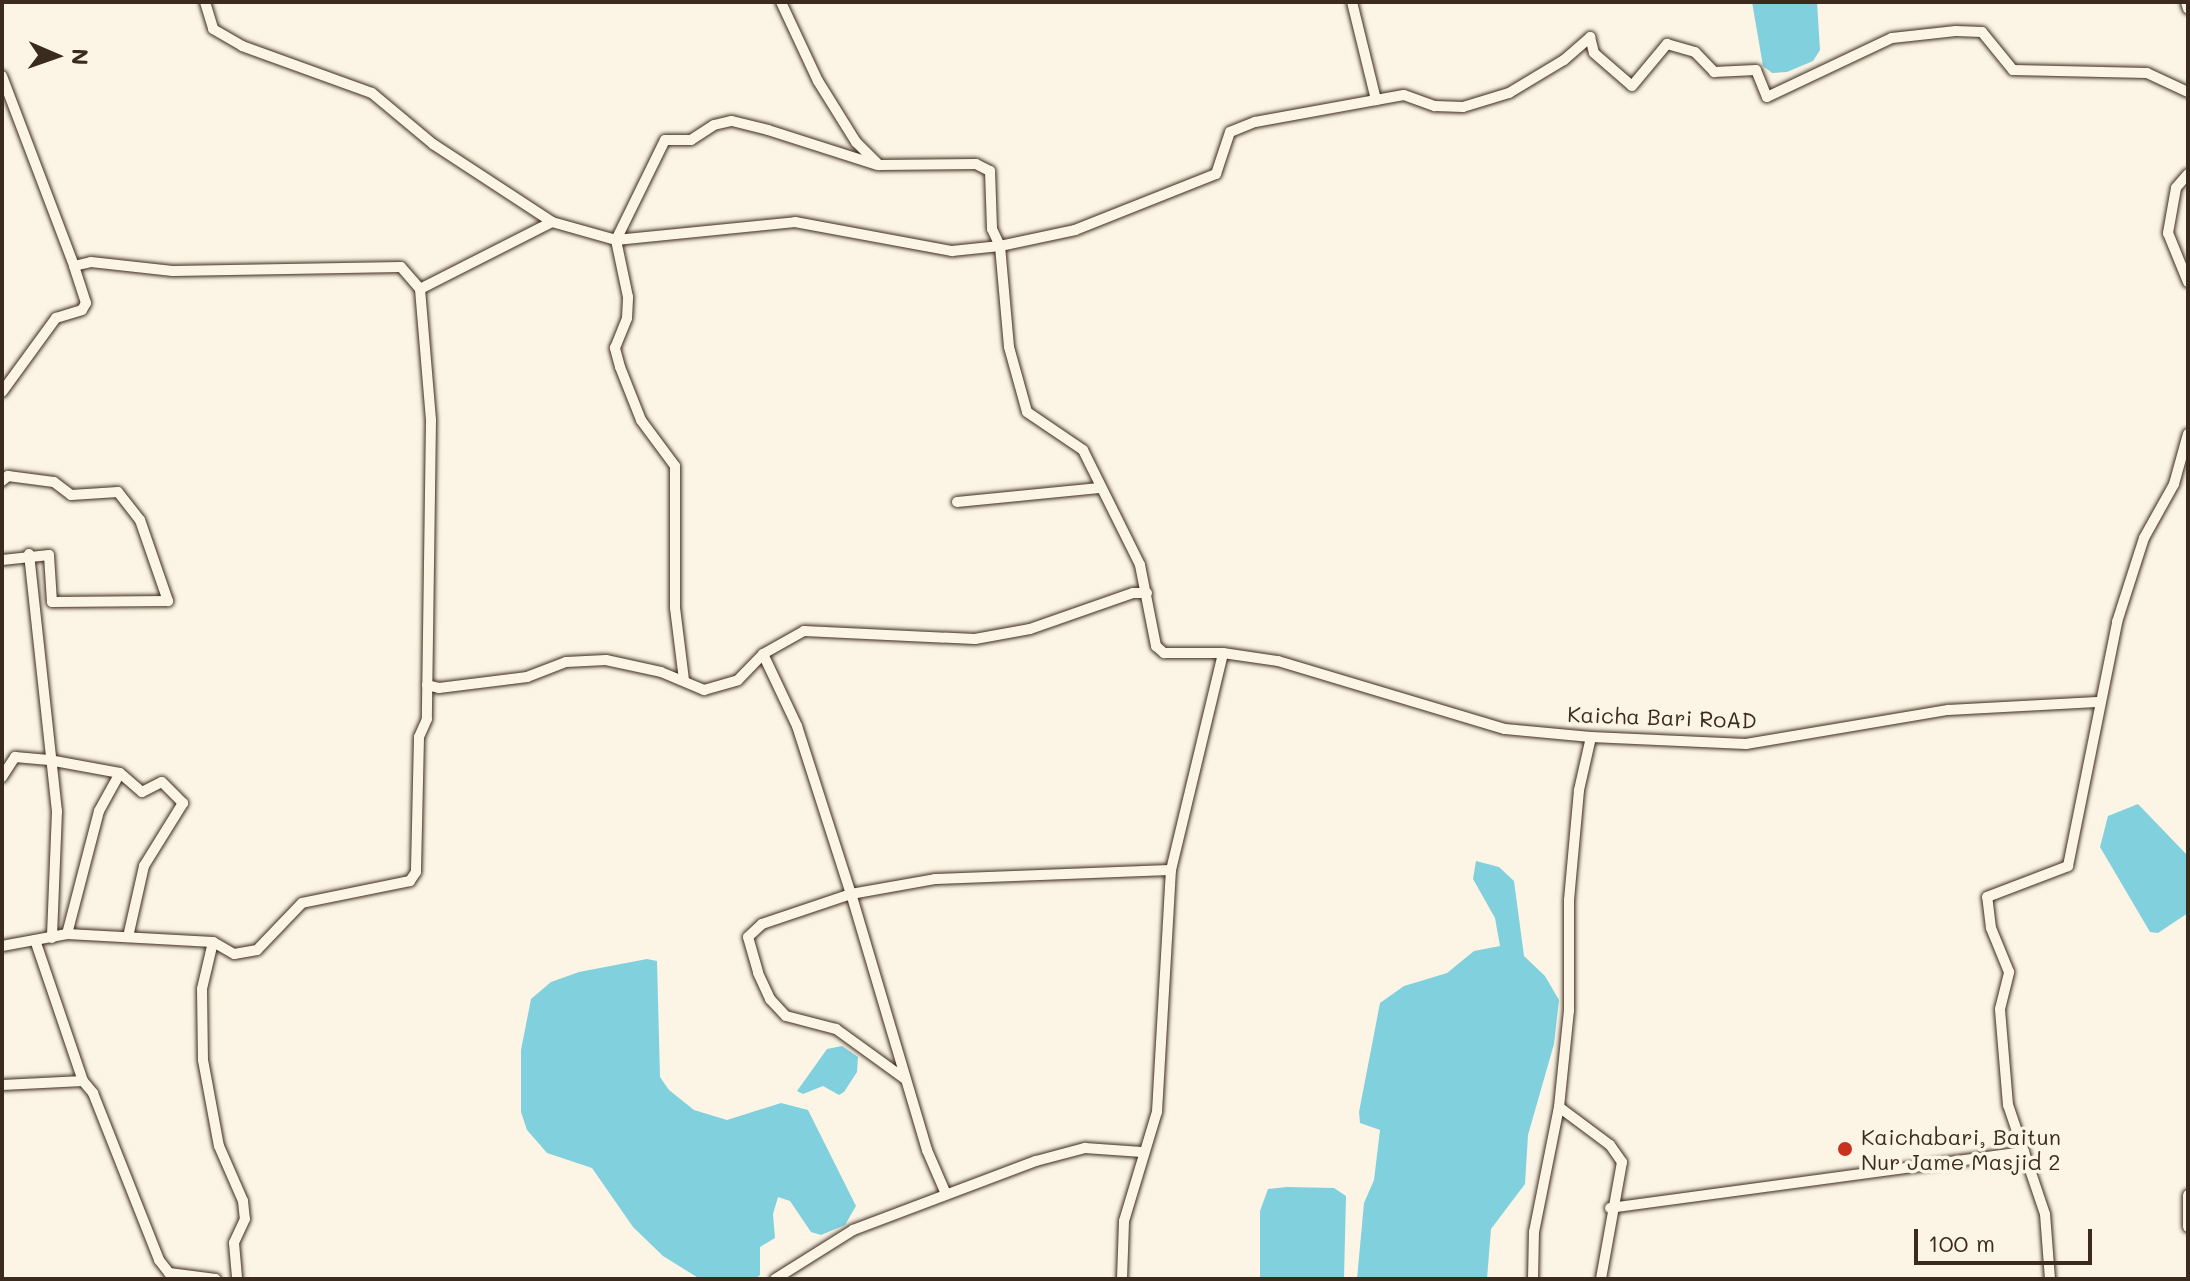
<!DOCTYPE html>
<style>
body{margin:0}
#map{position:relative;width:2190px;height:1281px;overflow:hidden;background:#fcf5e5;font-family:Mali,sans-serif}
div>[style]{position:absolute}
.water>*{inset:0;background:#81d0de}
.roads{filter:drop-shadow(0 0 2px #3b2a1e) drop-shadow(0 0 2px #3b2a1e)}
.street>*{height:10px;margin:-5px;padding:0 5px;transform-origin:5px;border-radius:5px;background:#fcf5e5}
.dots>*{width:22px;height:22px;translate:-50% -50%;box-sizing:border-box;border:4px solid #fcf5e5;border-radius:50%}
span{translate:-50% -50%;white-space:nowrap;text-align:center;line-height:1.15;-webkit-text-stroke:7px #fcf5e5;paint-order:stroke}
.street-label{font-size:22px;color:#3b2a1e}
.poi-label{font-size:22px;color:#3b2a1e}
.left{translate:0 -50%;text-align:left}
.frame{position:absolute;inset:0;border:4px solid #3b2a1e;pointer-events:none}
.north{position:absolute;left:16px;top:16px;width:80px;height:80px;-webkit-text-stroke:6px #fcf5e5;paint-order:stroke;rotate:92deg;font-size:22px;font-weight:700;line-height:32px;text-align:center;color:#3b2a1e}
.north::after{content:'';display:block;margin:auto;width:28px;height:36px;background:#3b2a1e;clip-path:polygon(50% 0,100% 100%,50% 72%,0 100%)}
.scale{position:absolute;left:1914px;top:1229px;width:178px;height:36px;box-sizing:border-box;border:4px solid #3b2a1e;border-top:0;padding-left:10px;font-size:24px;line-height:28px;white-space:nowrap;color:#3b2a1e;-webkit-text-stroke:6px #fcf5e5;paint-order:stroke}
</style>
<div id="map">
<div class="water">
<i style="clip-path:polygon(1752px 2px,1817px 2px,1820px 50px,1813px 61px,1787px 72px,1772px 73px,1763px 66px)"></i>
<i style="clip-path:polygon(2138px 804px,2188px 856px,2188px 913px,2158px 933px,2150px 932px,2100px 847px,2108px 816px)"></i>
<i style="clip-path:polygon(1476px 861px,1499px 867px,1514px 881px,1524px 956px,1545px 976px,1559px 1000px,1554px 1044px,1528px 1135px,1525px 1184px,1491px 1229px,1487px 1279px,1357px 1279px,1364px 1203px,1374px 1180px,1380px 1130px,1360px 1123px,1359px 1112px,1380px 1003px,1404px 986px,1447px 973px,1474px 951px,1500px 946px,1495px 918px,1473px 879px)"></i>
<i style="clip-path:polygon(647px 959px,657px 961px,660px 1077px,669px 1090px,694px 1110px,727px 1120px,781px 1103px,808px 1110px,856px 1206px,845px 1225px,821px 1235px,811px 1232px,790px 1201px,778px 1197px,773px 1214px,775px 1238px,760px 1247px,760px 1275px,755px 1279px,700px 1279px,663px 1256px,633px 1227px,592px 1168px,547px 1153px,527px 1130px,521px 1112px,521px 1050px,531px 999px,551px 982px,579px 972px)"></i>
<i style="clip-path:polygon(842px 1046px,858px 1057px,857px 1072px,844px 1092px,839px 1095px,823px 1086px,803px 1094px,797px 1091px,827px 1049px)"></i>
<i style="clip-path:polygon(1287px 1187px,1334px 1188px,1346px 1196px,1344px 1279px,1260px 1279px,1260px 1211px,1268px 1189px)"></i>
</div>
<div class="roads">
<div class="street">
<i style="left:205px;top:2px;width:28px;rotate:73deg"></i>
<i style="left:213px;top:29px;width:34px;rotate:30deg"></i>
<i style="left:242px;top:46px;width:138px;rotate:19.9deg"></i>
<i style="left:372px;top:93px;width:80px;rotate:39.9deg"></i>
<i style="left:433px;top:144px;width:142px;rotate:33.2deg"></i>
<i style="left:552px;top:222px;width:66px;rotate:15.7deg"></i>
<i style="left:616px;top:240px;width:180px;rotate:-5.7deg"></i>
<i style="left:795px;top:222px;width:160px;rotate:10.5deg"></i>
<i style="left:952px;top:251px;width:48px;rotate:-5.9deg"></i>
<i style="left:1000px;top:246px;width:77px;rotate:-12deg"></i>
<i style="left:1075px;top:230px;width:152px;rotate:-21.7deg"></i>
<i style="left:1216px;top:174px;width:44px;rotate:-71.6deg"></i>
<i style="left:1230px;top:132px;width:27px;rotate:-22deg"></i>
<i style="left:1255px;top:122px;width:151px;rotate:-10.3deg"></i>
<i style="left:1404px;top:95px;width:33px;rotate:20deg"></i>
<i style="left:1435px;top:106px;width:28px;rotate:2deg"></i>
<i style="left:1463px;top:107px;width:48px;rotate:-16.9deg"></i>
<i style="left:1509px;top:93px;width:64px;rotate:-31deg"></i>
<i style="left:1564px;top:60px;width:35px;rotate:-41deg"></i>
<i style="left:1590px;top:37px;width:16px;rotate:76deg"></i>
<i style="left:1594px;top:53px;width:50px;rotate:41deg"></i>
<i style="left:1632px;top:86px;width:55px;rotate:-50.2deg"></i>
<i style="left:1667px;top:44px;width:29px;rotate:16deg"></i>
<i style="left:1695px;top:52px;width:28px;rotate:46deg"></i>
<i style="left:1714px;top:72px;width:42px;rotate:-2.7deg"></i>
<i style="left:1756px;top:70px;width:29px;rotate:68deg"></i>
<i style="left:1767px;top:97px;width:138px;rotate:-25.3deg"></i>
<i style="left:1892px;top:38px;width:64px;rotate:-6.2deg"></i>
<i style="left:1956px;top:31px;width:26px;rotate:2deg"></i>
<i style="left:1982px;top:32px;width:49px;rotate:50.8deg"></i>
<i style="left:2013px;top:70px;width:134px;rotate:1.3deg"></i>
<i style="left:2147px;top:73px;width:45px;rotate:24.9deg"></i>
<i style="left:781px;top:2px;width:87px;rotate:64.9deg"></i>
<i style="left:818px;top:81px;width:72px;rotate:58.1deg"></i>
<i style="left:856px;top:142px;width:33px;rotate:45deg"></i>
<i style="left:879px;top:165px;width:97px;rotate:-0.6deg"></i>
<i style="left:976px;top:164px;width:16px;rotate:27deg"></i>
<i style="left:990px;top:171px;width:58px;rotate:88deg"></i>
<i style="left:992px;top:229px;width:19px;rotate:65deg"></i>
<i style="left:1000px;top:246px;width:101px;rotate:84.9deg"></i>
<i style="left:1009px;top:347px;width:67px;rotate:74.5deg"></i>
<i style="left:1027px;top:412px;width:68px;rotate:34.2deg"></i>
<i style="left:1083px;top:450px;width:128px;rotate:63.6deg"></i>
<i style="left:1140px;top:565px;width:83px;rotate:78.8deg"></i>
<i style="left:1156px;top:646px;width:11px;rotate:41deg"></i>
<i style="left:1164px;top:653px;width:59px"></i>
<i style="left:1352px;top:2px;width:101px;rotate:76.2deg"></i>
<i style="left:2186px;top:2px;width:7px;rotate:74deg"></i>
<i style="left:2px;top:76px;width:203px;rotate:69.2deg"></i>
<i style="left:2188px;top:174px;width:18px;rotate:131deg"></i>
<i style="left:2176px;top:188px;width:46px;rotate:100.1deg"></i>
<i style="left:2168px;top:233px;width:53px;rotate:67.8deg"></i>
<i style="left:420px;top:289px;width:148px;rotate:-26.9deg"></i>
<i style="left:2px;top:392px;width:92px;rotate:-53.9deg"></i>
<i style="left:56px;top:318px;width:27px;rotate:-17deg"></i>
<i style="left:82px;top:310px;width:8px;rotate:-60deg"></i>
<i style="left:86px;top:303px;width:39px;rotate:-108deg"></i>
<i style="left:74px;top:266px;width:17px;rotate:-13deg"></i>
<i style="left:91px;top:262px;width:82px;rotate:6.3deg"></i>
<i style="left:173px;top:271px;width:228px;rotate:-1deg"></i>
<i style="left:401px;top:267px;width:29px;rotate:49deg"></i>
<i style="left:420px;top:289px;width:131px;rotate:85.2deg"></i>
<i style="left:431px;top:420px;width:299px;rotate:90.8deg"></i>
<i style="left:427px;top:719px;width:20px;rotate:114deg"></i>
<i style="left:419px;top:737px;width:135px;rotate:91.3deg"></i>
<i style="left:416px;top:872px;width:11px;rotate:124deg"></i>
<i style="left:410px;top:881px;width:110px;rotate:168.5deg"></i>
<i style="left:302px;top:903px;width:65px;rotate:133.8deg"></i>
<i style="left:257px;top:950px;width:23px;rotate:170deg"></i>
<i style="left:234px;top:954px;width:24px;rotate:-150deg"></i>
<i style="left:213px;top:942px;width:146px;rotate:-176.9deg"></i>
<i style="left:67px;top:934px;width:66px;rotate:169.5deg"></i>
<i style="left:2px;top:481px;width:8px;rotate:-40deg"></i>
<i style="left:8px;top:476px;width:46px;rotate:7.4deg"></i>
<i style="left:54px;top:482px;width:21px;rotate:37deg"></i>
<i style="left:71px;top:495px;width:47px;rotate:-3.7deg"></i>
<i style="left:118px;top:492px;width:36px;rotate:52deg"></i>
<i style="left:140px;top:520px;width:86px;rotate:70.9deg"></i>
<i style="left:168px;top:601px;width:116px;rotate:179.5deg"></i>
<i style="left:52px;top:602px;width:47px;rotate:-93.7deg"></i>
<i style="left:49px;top:555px;width:47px;rotate:173.9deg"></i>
<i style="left:957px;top:502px;width:143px;rotate:-5.6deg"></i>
<i style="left:29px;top:554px;width:259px;rotate:83.8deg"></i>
<i style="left:57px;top:811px;width:127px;rotate:92.3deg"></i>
<i style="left:763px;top:654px;width:80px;rotate:64.7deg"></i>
<i style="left:797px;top:726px;width:176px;rotate:72.2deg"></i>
<i style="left:851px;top:894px;width:94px;rotate:161.4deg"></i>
<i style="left:762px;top:924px;width:19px;rotate:137deg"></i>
<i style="left:748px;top:937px;width:37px;rotate:74deg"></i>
<i style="left:758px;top:973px;width:29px;rotate:65deg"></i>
<i style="left:770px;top:999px;width:23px;rotate:47deg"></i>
<i style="left:786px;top:1016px;width:52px;rotate:14.6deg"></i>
<i style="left:836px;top:1029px;width:85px;rotate:35.9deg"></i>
<i style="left:684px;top:680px;width:73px;rotate:-97.1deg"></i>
<i style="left:675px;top:608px;width:142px;rotate:-90deg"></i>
<i style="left:675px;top:466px;width:57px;rotate:-126.5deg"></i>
<i style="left:641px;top:420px;width:57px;rotate:-111.6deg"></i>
<i style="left:620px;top:367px;width:20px;rotate:-105deg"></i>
<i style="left:615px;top:348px;width:32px;rotate:-68deg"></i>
<i style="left:627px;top:318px;width:21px;rotate:-87deg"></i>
<i style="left:628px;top:297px;width:58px;rotate:-101.9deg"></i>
<i style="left:616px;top:240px;width:111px;rotate:-63.9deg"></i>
<i style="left:665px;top:140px;width:26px"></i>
<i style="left:691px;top:140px;width:27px;rotate:-33deg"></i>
<i style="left:714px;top:125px;width:18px;rotate:-13deg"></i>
<i style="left:732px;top:121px;width:37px;rotate:14deg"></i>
<i style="left:768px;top:130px;width:114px;rotate:17.8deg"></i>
<i style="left:427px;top:685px;width:12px;rotate:14deg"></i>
<i style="left:439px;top:688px;width:89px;rotate:-7.1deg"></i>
<i style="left:527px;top:677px;width:42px;rotate:-21deg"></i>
<i style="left:566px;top:662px;width:40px;rotate:-2.9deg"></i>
<i style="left:606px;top:660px;width:56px;rotate:12.3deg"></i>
<i style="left:661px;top:672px;width:47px;rotate:22.7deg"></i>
<i style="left:704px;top:690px;width:35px;rotate:-16deg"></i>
<i style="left:738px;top:680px;width:36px;rotate:-46deg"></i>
<i style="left:763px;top:654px;width:47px;rotate:-29.3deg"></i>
<i style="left:804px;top:631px;width:171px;rotate:2.7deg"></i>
<i style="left:975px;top:639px;width:56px;rotate:-10.3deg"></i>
<i style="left:1030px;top:629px;width:109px;rotate:-19.3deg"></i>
<i style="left:1133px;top:593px;width:14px"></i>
<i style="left:2px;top:777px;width:24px;rotate:-57deg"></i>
<i style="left:15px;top:757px;width:34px;rotate:5deg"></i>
<i style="left:49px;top:760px;width:72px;rotate:10.4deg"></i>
<i style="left:120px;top:773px;width:29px;rotate:41deg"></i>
<i style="left:142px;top:792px;width:22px;rotate:-27deg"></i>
<i style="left:162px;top:782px;width:30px;rotate:45deg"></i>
<i style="left:183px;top:803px;width:74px;rotate:121.8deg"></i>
<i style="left:144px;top:866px;width:73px;rotate:102.7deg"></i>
<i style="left:67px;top:934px;width:127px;rotate:-75.4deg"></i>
<i style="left:99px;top:811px;width:43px;rotate:-61.1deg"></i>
<i style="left:35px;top:940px;width:149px;rotate:71.2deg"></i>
<i style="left:213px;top:942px;width:48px;rotate:103.2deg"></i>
<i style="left:202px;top:989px;width:71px;rotate:89.2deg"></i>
<i style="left:203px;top:1060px;width:87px;rotate:79.5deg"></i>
<i style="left:219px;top:1146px;width:60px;rotate:66.4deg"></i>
<i style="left:243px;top:1201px;width:18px;rotate:84deg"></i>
<i style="left:245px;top:1219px;width:26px;rotate:115deg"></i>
<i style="left:234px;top:1243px;width:36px;rotate:85deg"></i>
<i style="left:2px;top:1085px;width:81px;rotate:-2.8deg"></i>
<i style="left:83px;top:1081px;width:16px;rotate:50deg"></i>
<i style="left:93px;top:1093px;width:180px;rotate:68.4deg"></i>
<i style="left:159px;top:1260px;width:16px;rotate:52deg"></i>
<i style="left:169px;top:1273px;width:47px;rotate:7.3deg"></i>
<i style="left:1559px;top:1107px;width:64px;rotate:36.7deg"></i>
<i style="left:1610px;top:1145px;width:21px;rotate:55deg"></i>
<i style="left:1622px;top:1162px;width:119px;rotate:100.2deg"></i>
<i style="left:946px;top:1194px;width:48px;rotate:-113.4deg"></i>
<i style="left:927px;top:1150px;width:267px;rotate:-106.5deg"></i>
<i style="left:851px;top:894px;width:85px;rotate:-10.1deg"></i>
<i style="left:935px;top:879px;width:236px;rotate:-2.2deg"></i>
<i style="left:2188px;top:1195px;width:32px;rotate:90deg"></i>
<i style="left:1610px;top:1208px;width:418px;rotate:-7.7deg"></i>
<i style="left:775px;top:1279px;width:92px;rotate:-32.1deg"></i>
<i style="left:853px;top:1230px;width:196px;rotate:-20.7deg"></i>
<i style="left:1036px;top:1161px;width:51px;rotate:-14.9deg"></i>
<i style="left:1085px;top:1148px;width:57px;rotate:4deg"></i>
<i style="left:1122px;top:1279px;width:58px;rotate:-88deg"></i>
<i style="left:1124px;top:1221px;width:114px;rotate:-73.2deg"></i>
<i style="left:1157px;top:1112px;width:242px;rotate:-86.7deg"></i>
<i style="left:1171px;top:870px;width:223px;rotate:-76.5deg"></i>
<i style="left:1223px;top:653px;width:56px;rotate:8.3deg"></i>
<i style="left:1278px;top:661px;width:237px;rotate:16.7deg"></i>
<i style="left:1505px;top:729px;width:86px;rotate:5.3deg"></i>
<i style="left:1591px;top:737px;width:155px;rotate:2.6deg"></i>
<i style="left:1746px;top:744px;width:205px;rotate:-9.6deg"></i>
<i style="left:1948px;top:710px;width:149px;rotate:-3.1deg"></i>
<i style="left:1533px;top:1279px;width:47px;rotate:-88.8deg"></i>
<i style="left:1534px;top:1232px;width:127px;rotate:-78.7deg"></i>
<i style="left:1559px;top:1107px;width:97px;rotate:-84.1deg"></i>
<i style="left:1569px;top:1011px;width:111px;rotate:-90deg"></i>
<i style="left:1569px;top:900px;width:110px;rotate:-84.8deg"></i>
<i style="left:1579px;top:790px;width:54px;rotate:-77.2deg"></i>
<i style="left:2050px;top:1279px;width:65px;rotate:-94.4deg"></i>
<i style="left:2045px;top:1214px;width:115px;rotate:-108.7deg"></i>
<i style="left:2008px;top:1105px;width:96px;rotate:-94.8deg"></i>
<i style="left:2000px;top:1009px;width:38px;rotate:-76deg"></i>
<i style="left:2009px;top:972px;width:48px;rotate:-112.2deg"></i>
<i style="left:1991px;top:928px;width:31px;rotate:-97deg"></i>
<i style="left:1987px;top:897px;width:87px;rotate:-20.9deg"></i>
<i style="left:2068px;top:866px;width:249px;rotate:-78.6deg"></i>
<i style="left:2117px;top:622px;width:88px;rotate:-72.2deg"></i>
<i style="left:2144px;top:538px;width:62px;rotate:-60.9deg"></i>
<i style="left:2174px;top:484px;width:52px;rotate:-74.4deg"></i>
</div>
</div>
<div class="dots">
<i style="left:1845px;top:1149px;background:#c8321e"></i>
</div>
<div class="street-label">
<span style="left:1662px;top:717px;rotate:2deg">Kaicha Bari RoAD</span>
</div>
<div class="poi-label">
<span class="left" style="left:1861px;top:1149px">Kaichabari, Baitun<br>Nur Jame Masjid 2</span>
</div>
<div class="frame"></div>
<div class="north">N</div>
<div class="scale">100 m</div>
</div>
